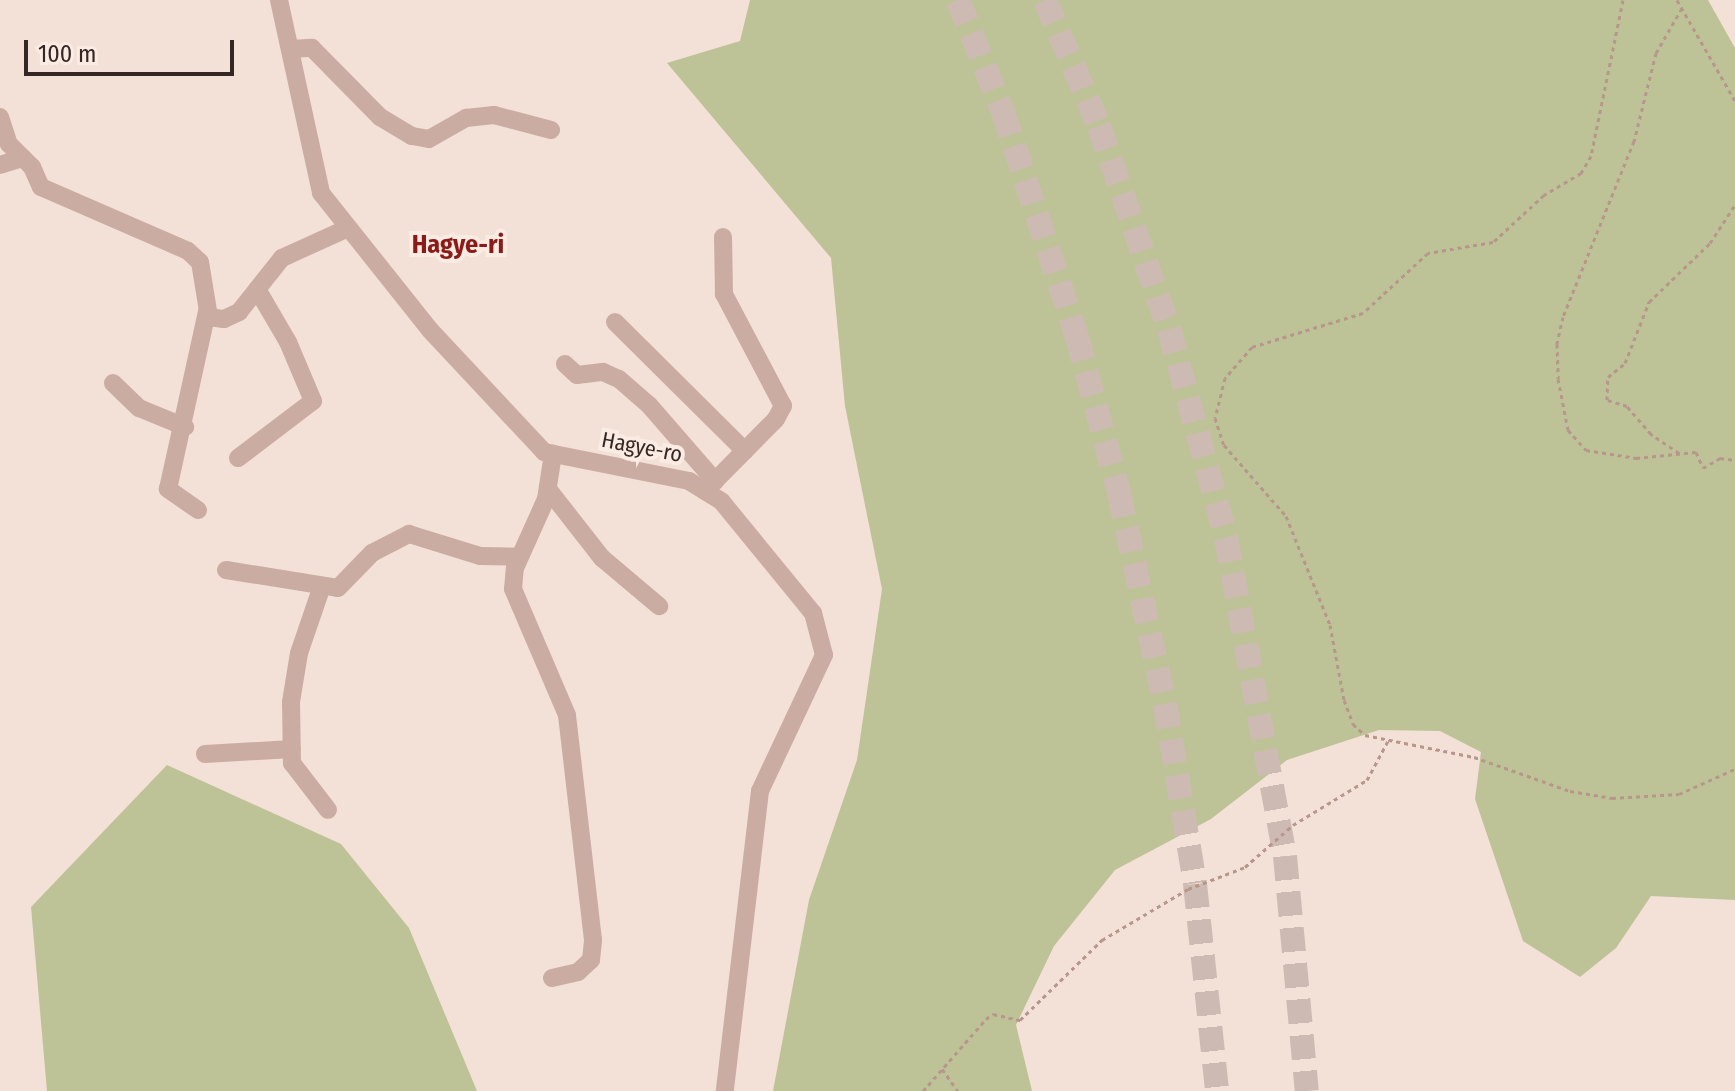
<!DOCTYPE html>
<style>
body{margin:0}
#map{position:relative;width:1735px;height:1091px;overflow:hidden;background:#f3e0d7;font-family:"Fira Sans Condensed",sans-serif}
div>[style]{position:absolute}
.green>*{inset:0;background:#bdc396}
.highway-tunnel>*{height:24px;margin-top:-12px;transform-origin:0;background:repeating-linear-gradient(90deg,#cdbbb3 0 24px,transparent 0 36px)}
.path>*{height:3px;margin-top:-1.5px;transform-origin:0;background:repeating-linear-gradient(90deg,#b7968c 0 4px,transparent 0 8px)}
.minor>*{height:18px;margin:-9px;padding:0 9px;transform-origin:9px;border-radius:9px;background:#cbaca2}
span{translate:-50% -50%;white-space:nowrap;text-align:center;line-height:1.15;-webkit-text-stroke:8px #faebe3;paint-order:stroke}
.street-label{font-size:22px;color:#352725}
.quarter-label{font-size:26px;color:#8a1b18;font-weight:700}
.scale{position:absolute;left:24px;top:40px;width:210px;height:36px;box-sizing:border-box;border:4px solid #352725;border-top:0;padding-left:10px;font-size:24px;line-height:28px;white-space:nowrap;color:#352725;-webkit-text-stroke:6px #faebe3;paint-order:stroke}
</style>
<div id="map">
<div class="green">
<i style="clip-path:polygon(750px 0,1708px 0,1735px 48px,1735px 900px,1651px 896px,1616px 948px,1580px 977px,1523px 941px,1475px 799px,1481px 752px,1440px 731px,1379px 730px,1287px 760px,1211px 819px,1115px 870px,1054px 946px,1016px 1025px,1032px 1091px,773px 1091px,809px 900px,857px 760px,882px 589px,845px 406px,831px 258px,667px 63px,740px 41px)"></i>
<i style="clip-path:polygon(167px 765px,341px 844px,409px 928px,477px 1091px,47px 1091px,31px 907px)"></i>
</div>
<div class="highway-tunnel">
<i style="left:958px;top:0;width:121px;rotate:68.1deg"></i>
<i style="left:1003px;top:112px;width:237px;rotate:71.8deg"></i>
<i style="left:1077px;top:337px;width:162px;rotate:74.9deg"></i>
<i style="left:1119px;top:493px;width:216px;rotate:77.7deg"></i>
<i style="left:1165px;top:704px;width:182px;rotate:80.5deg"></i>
<i style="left:1195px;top:884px;width:208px;rotate:83.9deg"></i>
<i style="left:1045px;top:0;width:137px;rotate:66.8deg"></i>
<i style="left:1099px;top:126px;width:215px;rotate:71deg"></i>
<i style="left:1169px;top:329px;width:217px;rotate:74.7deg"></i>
<i style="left:1226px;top:538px;width:323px;rotate:79.5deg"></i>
<i style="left:1285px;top:856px;width:236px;rotate:84.7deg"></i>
</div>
<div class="path">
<i style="left:1623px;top:0;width:159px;rotate:101.6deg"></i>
<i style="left:1591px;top:156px;width:20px;rotate:120deg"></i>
<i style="left:1581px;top:173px;width:43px;rotate:149.3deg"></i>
<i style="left:1544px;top:195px;width:69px;rotate:137.3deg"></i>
<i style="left:1493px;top:242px;width:66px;rotate:170.4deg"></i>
<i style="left:1428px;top:253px;width:88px;rotate:137.3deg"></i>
<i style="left:1363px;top:313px;width:116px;rotate:163deg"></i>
<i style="left:1252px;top:347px;width:41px;rotate:131.1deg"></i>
<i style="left:1225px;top:378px;width:41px;rotate:104deg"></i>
<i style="left:1215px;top:418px;width:28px;rotate:72deg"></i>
<i style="left:1224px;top:445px;width:94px;rotate:48.9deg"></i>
<i style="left:1286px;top:516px;width:118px;rotate:68deg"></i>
<i style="left:1330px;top:625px;width:76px;rotate:79.4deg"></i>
<i style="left:1344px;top:700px;width:26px;rotate:69deg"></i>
<i style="left:1353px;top:724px;width:16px;rotate:43deg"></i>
<i style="left:1365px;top:735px;width:111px;rotate:11.4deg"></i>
<i style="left:1474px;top:757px;width:102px;rotate:19.5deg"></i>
<i style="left:1570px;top:791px;width:43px;rotate:9.5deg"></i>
<i style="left:1612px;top:798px;width:67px;rotate:-3.4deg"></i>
<i style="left:1679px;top:794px;width:61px;rotate:-24.1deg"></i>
<i style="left:1677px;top:0;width:116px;rotate:60.1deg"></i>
<i style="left:1682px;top:8px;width:52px;rotate:120deg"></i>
<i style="left:1656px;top:53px;width:91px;rotate:104deg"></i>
<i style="left:1634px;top:141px;width:190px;rotate:112deg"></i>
<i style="left:1563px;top:317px;width:28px;rotate:103deg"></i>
<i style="left:1557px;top:344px;width:35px;rotate:88deg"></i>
<i style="left:1558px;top:379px;width:52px;rotate:78.9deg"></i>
<i style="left:1568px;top:430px;width:27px;rotate:48deg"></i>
<i style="left:1586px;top:450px;width:51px;rotate:9.1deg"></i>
<i style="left:1636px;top:458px;width:60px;rotate:-5.7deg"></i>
<i style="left:1696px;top:452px;width:17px;rotate:66deg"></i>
<i style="left:1703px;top:468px;width:20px;rotate:-30deg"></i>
<i style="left:1720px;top:458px;width:15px;rotate:8deg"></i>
<i style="left:1679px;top:453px;width:34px;rotate:-146deg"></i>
<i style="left:1651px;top:434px;width:37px;rotate:-131deg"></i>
<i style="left:1627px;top:406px;width:21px;rotate:-163deg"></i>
<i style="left:1607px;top:400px;width:23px;rotate:-88deg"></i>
<i style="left:1608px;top:377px;width:22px;rotate:-39deg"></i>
<i style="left:1625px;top:363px;width:66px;rotate:-68.5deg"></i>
<i style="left:1649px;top:302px;width:85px;rotate:-44deg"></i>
<i style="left:1710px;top:243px;width:45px;rotate:-56.7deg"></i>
<i style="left:942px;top:1069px;width:27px;rotate:54deg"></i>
<i style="left:923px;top:1091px;width:96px;rotate:-48.8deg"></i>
<i style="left:986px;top:1019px;width:9px;rotate:-36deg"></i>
<i style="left:993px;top:1014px;width:28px;rotate:13deg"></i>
<i style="left:1020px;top:1020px;width:115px;rotate:-44.3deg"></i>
<i style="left:1102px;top:940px;width:100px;rotate:-30.7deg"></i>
<i style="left:1188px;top:889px;width:61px;rotate:-21.1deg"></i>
<i style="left:1245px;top:867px;width:64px;rotate:-41.2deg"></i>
<i style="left:1293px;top:825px;width:87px;rotate:-31.3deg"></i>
<i style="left:1367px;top:780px;width:47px;rotate:-61.8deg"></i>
</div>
<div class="minor">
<i style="left:279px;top:0;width:198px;rotate:77.7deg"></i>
<i style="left:321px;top:193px;width:175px;rotate:51.5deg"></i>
<i style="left:430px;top:330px;width:167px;rotate:46.9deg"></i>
<i style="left:544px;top:452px;width:148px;rotate:11.3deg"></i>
<i style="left:689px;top:481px;width:39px;rotate:32deg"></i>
<i style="left:722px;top:502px;width:144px;rotate:50.7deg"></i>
<i style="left:813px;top:613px;width:43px;rotate:75.3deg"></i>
<i style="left:824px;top:655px;width:150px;rotate:115.2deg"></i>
<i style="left:760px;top:791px;width:302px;rotate:96.7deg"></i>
<i style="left:290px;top:49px;width:22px;rotate:-3deg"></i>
<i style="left:312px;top:48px;width:97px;rotate:45.4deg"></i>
<i style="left:380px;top:117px;width:37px;rotate:31deg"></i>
<i style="left:412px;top:136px;width:17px;rotate:10deg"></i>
<i style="left:429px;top:139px;width:43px;rotate:-29.6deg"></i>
<i style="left:466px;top:118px;width:28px;rotate:-6deg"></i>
<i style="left:494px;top:115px;width:59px;rotate:14.7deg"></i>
<i style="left:0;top:117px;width:28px;rotate:72deg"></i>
<i style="left:9px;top:144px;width:33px;rotate:45deg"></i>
<i style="left:32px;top:167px;width:22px;rotate:66deg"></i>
<i style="left:41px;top:187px;width:160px;rotate:23.5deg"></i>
<i style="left:188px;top:251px;width:16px;rotate:43deg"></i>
<i style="left:200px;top:262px;width:56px;rotate:80.7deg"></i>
<i style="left:209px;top:317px;width:15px;rotate:8deg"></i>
<i style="left:224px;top:319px;width:17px;rotate:-25deg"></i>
<i style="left:239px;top:312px;width:69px;rotate:-51.5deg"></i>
<i style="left:282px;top:258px;width:72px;rotate:-24.4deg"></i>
<i style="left:0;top:165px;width:24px;rotate:-17deg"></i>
<i style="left:615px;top:322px;width:183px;rotate:44.8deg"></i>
<i style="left:565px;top:364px;width:16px;rotate:43deg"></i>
<i style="left:577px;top:375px;width:26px;rotate:-7deg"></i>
<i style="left:603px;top:372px;width:17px;rotate:24deg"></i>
<i style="left:619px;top:379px;width:40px;rotate:41deg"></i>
<i style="left:649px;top:405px;width:101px;rotate:49deg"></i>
<i style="left:113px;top:383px;width:36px;rotate:44deg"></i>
<i style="left:139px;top:408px;width:50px;rotate:22.4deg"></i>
<i style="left:238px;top:458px;width:94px;rotate:-37.2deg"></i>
<i style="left:313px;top:401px;width:64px;rotate:-113deg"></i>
<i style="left:288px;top:342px;width:61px;rotate:-120.3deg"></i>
<i style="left:548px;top:489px;width:88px;rotate:52deg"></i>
<i style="left:602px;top:558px;width:75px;rotate:40.1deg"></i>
<i style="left:705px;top:491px;width:101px;rotate:-45.4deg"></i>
<i style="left:776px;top:419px;width:15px;rotate:-62deg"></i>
<i style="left:783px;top:406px;width:127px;rotate:-117.8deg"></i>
<i style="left:724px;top:294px;width:57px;rotate:-91deg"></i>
<i style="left:198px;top:510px;width:37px;rotate:-145deg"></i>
<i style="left:168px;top:489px;width:182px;rotate:-77.6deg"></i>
<i style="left:226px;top:570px;width:113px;rotate:9.1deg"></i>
<i style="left:338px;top:588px;width:49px;rotate:-45.8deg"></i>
<i style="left:372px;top:553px;width:42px;rotate:-27.2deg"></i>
<i style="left:409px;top:534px;width:74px;rotate:17.2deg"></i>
<i style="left:480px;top:556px;width:39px;rotate:1deg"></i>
<i style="left:322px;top:586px;width:71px;rotate:108.9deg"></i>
<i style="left:299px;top:653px;width:50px;rotate:99.3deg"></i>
<i style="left:291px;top:702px;width:61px;rotate:89.1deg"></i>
<i style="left:292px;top:763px;width:59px;rotate:52.5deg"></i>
<i style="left:205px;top:754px;width:87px;rotate:-3.3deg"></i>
<i style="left:552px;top:978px;width:27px;rotate:-13deg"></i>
<i style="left:578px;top:972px;width:18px;rotate:-43deg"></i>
<i style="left:591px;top:960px;width:20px;rotate:-84deg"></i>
<i style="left:593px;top:940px;width:226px;rotate:-96.6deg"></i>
<i style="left:567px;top:715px;width:137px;rotate:-113.2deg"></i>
<i style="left:513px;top:589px;width:21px;rotate:-85deg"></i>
<i style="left:515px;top:568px;width:76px;rotate:-65.8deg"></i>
<i style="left:546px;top:499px;width:46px;rotate:-81.2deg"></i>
</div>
<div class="street-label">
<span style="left:642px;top:447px;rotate:11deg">Hagye-ro</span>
</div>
<div class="quarter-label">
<span style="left:458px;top:245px">Hagye-ri</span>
</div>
<div class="scale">100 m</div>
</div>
